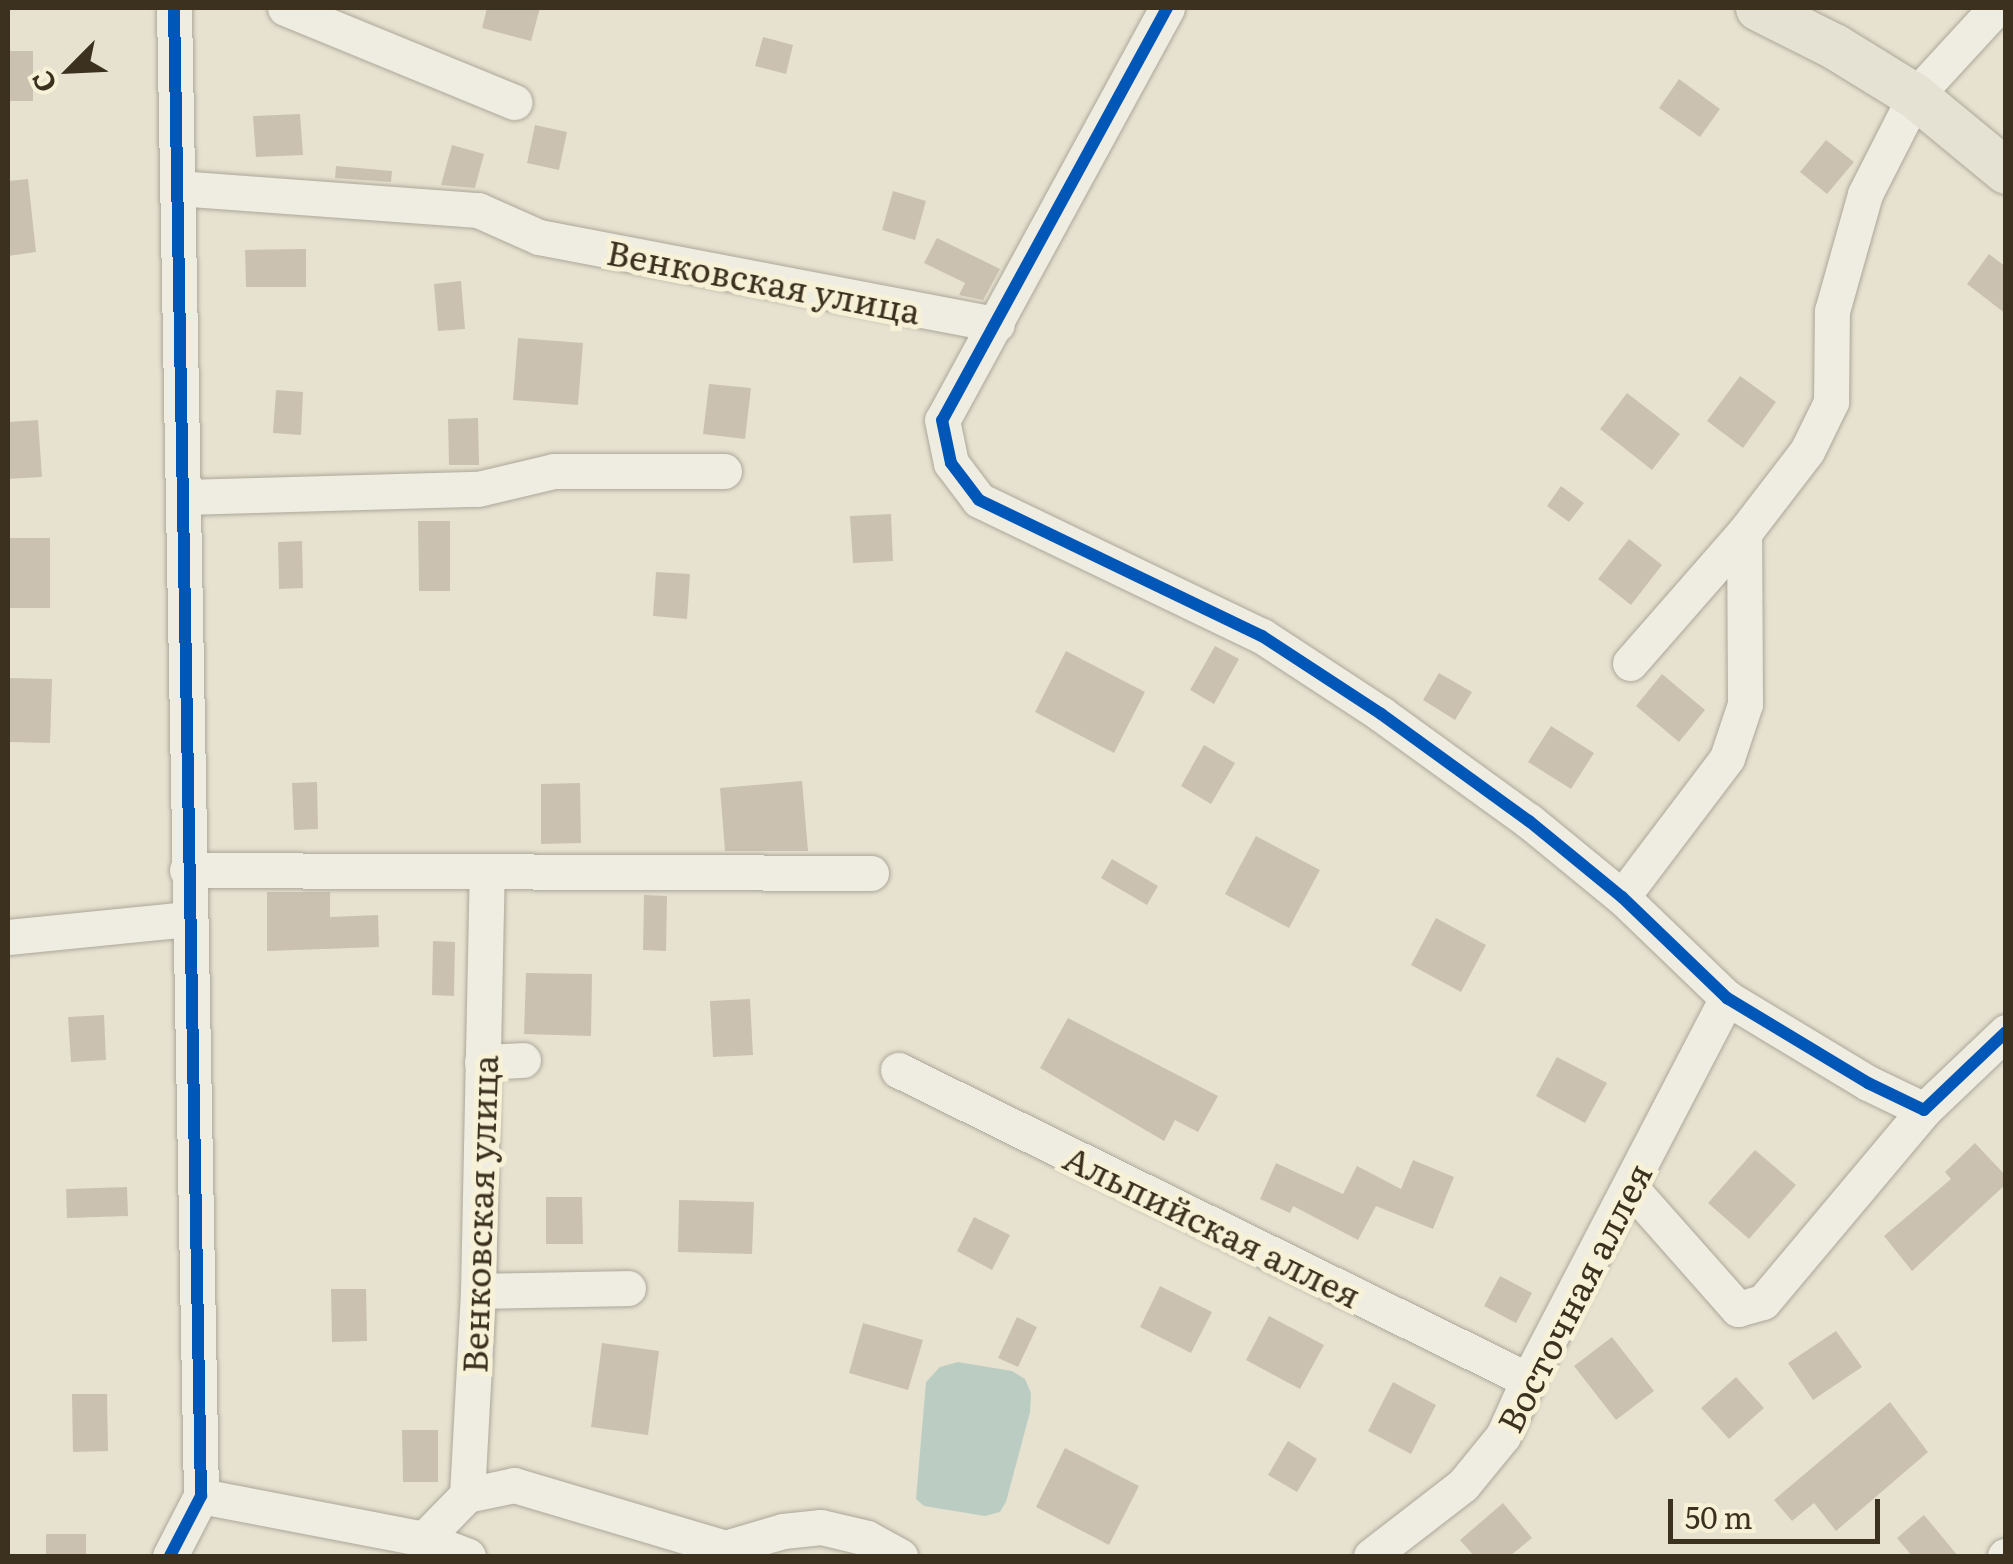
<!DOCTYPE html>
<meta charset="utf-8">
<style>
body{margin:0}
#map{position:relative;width:2013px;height:1564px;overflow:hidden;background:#e7e2d0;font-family:Literata,serif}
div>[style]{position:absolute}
.water>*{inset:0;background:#bbccc3}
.building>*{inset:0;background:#cbc1b1}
.roads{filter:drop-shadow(0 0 2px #aca798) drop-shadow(0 0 2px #aca798)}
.minor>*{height:35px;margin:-17.5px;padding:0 17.5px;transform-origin:17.5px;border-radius:17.5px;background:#efece2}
.major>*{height:45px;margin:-22.5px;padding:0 22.5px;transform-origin:22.5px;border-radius:22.5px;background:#e6e2d3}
.cycleway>*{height:12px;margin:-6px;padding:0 6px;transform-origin:6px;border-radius:6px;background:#0057b8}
span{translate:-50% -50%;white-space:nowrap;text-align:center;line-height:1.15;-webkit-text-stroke:10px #f7f1d7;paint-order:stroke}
.street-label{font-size:35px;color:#3c301f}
.frame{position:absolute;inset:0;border:10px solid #3c301f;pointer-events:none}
.north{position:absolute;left:20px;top:20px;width:100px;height:100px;-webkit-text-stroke:8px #f7f1d7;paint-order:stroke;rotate:246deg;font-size:28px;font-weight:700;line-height:40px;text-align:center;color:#3c301f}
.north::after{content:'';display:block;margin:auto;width:35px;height:45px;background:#3c301f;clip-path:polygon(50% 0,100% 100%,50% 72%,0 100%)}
.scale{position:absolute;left:1668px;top:1499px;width:212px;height:45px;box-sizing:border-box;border:5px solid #3c301f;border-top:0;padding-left:12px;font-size:30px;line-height:35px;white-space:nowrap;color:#3c301f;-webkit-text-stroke:8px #f7f1d7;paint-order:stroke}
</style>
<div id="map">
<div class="water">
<i style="clip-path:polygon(958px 1362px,1012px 1371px,1025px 1379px,1031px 1393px,1030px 1412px,1006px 1502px,1000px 1512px,985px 1516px,924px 1506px,916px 1499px,926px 1382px,940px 1367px)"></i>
</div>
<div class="building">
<i style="clip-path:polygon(487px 8px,540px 8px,531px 41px,482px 28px)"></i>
<i style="clip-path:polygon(763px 37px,793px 45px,786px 74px,755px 66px)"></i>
<i style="clip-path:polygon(8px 51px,33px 51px,33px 101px,8px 101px)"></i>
<i style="clip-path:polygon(1679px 79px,1720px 109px,1700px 137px,1659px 108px)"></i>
<i style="clip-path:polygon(300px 114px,303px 155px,256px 157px,253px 116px)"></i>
<i style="clip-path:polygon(535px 125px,567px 132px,559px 170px,527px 163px)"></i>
<i style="clip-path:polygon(1826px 140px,1854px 162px,1827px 194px,1800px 172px)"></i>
<i style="clip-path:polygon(452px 145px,484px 154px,475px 188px,441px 185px)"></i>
<i style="clip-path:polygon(336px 166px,392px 171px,391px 182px,335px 178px)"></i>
<i style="clip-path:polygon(28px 179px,36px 252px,8px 256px,8px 181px)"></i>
<i style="clip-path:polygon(893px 191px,926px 201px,915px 240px,882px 230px)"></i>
<i style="clip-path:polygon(937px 238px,1000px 269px,983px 300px,959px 295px,965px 283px,924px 263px)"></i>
<i style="clip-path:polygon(306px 249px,306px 287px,246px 287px,245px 250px)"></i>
<i style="clip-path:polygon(1989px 254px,2006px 267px,2006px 314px,1967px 284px)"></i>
<i style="clip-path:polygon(461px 281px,465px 329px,438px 331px,434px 284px)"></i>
<i style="clip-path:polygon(518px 338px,583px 343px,578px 405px,513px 400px)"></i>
<i style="clip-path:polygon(1740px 376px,1776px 402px,1743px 448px,1707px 421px)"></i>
<i style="clip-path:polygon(709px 384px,751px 388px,745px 439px,703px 434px)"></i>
<i style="clip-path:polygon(276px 390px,303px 392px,301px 435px,273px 433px)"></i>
<i style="clip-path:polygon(1627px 393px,1680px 434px,1652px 470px,1600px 429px)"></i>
<i style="clip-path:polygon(478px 418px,479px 465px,449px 465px,448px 419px)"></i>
<i style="clip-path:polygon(38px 420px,42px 477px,8px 479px,8px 422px)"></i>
<i style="clip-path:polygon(1561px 486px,1584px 503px,1569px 522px,1547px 506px)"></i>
<i style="clip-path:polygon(891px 514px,893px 561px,853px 563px,850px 516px)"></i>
<i style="clip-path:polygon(418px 521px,450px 521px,450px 591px,419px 591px)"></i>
<i style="clip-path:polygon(8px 538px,50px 538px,50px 608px,8px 608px)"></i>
<i style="clip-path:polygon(1629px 539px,1662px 565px,1631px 605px,1598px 579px)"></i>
<i style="clip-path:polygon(302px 541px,303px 588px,279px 589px,278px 542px)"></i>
<i style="clip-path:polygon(656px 572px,690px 574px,687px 619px,653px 616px)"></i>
<i style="clip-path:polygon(1215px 646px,1239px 659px,1214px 704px,1190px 690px)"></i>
<i style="clip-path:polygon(1066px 651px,1145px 692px,1114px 753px,1035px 712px)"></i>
<i style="clip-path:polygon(1439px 673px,1472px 692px,1455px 720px,1423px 700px)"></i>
<i style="clip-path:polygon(1662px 674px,1705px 710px,1679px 742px,1636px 706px)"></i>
<i style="clip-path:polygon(8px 678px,52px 679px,50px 743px,8px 742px)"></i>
<i style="clip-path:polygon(1551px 726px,1594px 753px,1571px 789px,1528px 762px)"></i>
<i style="clip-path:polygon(1204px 745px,1235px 763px,1211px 804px,1181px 786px)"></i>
<i style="clip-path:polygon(802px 781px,808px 851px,725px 851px,720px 788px)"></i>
<i style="clip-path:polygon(317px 782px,318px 829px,294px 830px,292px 783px)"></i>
<i style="clip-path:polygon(580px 783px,581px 843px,541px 844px,541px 784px)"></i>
<i style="clip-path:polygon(1256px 836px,1320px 870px,1289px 928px,1225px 894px)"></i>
<i style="clip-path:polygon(1112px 859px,1158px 886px,1147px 905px,1101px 878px)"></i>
<i style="clip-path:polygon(267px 892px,330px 892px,330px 917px,378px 915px,379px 947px,267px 951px)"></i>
<i style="clip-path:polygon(644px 895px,667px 896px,666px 951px,643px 950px)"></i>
<i style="clip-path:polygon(1436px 918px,1486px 945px,1461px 992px,1411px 965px)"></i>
<i style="clip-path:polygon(433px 941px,455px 942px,454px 996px,432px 995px)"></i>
<i style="clip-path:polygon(526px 973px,592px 974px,591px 1036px,524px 1034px)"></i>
<i style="clip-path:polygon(750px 999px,753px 1055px,713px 1057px,710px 1001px)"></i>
<i style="clip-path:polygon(104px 1015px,106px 1060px,71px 1062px,68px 1017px)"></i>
<i style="clip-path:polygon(1068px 1018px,1218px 1096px,1198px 1132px,1175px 1120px,1164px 1141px,1040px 1068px)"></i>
<i style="clip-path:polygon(1557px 1057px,1607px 1083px,1585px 1123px,1536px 1096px)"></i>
<i style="clip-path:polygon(1975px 1143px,2006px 1176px,2006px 1184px,1912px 1271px,1884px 1236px,1951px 1179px,1945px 1172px)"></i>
<i style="clip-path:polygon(1755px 1150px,1796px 1185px,1749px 1239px,1708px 1203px)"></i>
<i style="clip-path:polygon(1413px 1160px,1454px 1177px,1433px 1229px,1376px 1206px,1358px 1240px,1293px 1206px,1290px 1213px,1260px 1199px,1276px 1163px,1343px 1194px,1357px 1166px,1401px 1189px)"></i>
<i style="clip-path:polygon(127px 1187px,128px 1216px,67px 1218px,66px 1189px)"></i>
<i style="clip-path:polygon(546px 1197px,582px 1197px,583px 1244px,546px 1244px)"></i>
<i style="clip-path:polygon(679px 1200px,754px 1202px,752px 1254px,678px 1252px)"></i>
<i style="clip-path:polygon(974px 1217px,1010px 1235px,992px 1270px,957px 1251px)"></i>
<i style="clip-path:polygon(1500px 1276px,1532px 1293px,1516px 1323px,1484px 1306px)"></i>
<i style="clip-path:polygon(1160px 1286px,1212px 1312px,1191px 1353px,1140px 1327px)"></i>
<i style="clip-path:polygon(331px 1289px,366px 1289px,367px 1341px,332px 1342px)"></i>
<i style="clip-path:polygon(1269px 1316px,1324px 1345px,1300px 1389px,1246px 1360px)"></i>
<i style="clip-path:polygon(1017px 1317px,1037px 1327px,1018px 1367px,998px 1358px)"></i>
<i style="clip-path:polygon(863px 1323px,923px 1340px,908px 1390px,849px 1373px)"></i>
<i style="clip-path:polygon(1836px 1331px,1862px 1367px,1813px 1400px,1788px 1363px)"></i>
<i style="clip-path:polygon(1612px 1337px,1654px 1391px,1616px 1420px,1574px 1366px)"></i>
<i style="clip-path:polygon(602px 1343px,659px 1351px,648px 1435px,591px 1427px)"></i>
<i style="clip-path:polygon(1736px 1377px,1764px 1408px,1729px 1439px,1701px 1408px)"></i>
<i style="clip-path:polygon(1393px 1382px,1436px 1405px,1411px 1454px,1368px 1431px)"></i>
<i style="clip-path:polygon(72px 1394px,107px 1394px,108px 1451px,73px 1452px)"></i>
<i style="clip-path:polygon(1890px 1402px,1928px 1452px,1836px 1531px,1814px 1503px,1792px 1521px,1774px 1500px)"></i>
<i style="clip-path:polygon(402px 1430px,438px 1430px,438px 1482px,403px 1482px)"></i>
<i style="clip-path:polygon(1288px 1441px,1317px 1459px,1297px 1492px,1268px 1475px)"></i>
<i style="clip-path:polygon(1065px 1448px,1139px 1486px,1109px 1545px,1036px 1507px)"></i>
<i style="clip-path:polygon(1503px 1503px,1532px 1538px,1510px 1556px,1474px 1556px,1460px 1540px)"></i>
<i style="clip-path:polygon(1924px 1515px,1958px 1556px,1912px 1556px,1897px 1538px)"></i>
<i style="clip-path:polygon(46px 1534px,86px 1534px,86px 1556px,46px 1556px)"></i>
</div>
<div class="roads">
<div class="minor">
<i style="left:285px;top:8px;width:248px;rotate:22.3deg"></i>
<i style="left:1167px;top:8px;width:469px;rotate:118.6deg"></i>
<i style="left:942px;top:420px;width:44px;rotate:78.2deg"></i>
<i style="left:951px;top:463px;width:46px;rotate:52.9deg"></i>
<i style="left:979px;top:500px;width:314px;rotate:25.7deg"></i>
<i style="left:1262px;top:636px;width:142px;rotate:33.2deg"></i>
<i style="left:1381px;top:714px;width:183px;rotate:35.9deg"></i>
<i style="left:1529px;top:821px;width:120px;rotate:39.3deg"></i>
<i style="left:1622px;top:897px;width:146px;rotate:43.9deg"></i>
<i style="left:1727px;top:998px;width:165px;rotate:31.1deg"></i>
<i style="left:1868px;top:1083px;width:62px;rotate:25.7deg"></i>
<i style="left:1924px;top:1110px;width:113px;rotate:-43.6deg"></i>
<i style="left:177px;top:188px;width:302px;rotate:4.2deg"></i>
<i style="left:478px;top:210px;width:67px;rotate:23.9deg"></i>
<i style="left:539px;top:237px;width:466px;rotate:10.8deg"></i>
<i style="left:184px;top:497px;width:294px;rotate:-1.6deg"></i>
<i style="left:478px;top:489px;width:78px;rotate:-13.3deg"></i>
<i style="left:554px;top:471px;width:170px"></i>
<i style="left:1630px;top:663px;width:173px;rotate:-48.8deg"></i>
<i style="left:1744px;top:533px;width:103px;rotate:-52.5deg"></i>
<i style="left:1807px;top:451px;width:55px;rotate:-63.9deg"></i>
<i style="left:1831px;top:402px;width:91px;rotate:-89.4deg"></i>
<i style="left:1832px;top:311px;width:122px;rotate:-74.2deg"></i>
<i style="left:1865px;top:194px;width:110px;rotate:-63deg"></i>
<i style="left:1915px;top:96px;width:120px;rotate:-47.4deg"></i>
<i style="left:187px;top:870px;width:684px;rotate:0.25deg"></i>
<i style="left:1622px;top:897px;width:174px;rotate:-52.9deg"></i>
<i style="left:1727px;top:758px;width:57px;rotate:-71.6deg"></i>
<i style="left:1745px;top:704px;width:171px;rotate:-90.3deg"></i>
<i style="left:8px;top:937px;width:181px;rotate:-5.7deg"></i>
<i style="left:482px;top:1062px;width:41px;rotate:-2.8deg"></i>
<i style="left:898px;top:1070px;width:702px;rotate:26.2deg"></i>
<i style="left:1630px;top:1187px;width:163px;rotate:48.5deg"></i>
<i style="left:1738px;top:1309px;width:26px;rotate:-16deg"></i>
<i style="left:1763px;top:1302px;width:251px;rotate:-50deg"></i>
<i style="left:478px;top:1291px;width:150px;rotate:-1.1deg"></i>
<i style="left:467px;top:1495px;width:48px;rotate:-12deg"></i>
<i style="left:514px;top:1485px;width:220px;rotate:16.6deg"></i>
<i style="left:725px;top:1548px;width:60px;rotate:-16.3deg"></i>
<i style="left:783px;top:1531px;width:38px;rotate:-6deg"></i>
<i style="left:821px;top:1527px;width:47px;rotate:13.4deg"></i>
<i style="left:867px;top:1538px;width:38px;rotate:29deg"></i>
<i style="left:201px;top:1496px;width:227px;rotate:10.9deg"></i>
<i style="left:424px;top:1539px;width:47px;rotate:21.1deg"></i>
<i style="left:424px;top:1539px;width:62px;rotate:-45.7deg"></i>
<i style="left:467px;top:1495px;width:204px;rotate:-86.9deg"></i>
<i style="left:478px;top:1291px;width:420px;rotate:-88.8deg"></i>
<i style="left:170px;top:1556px;width:68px;rotate:-62.7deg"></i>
<i style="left:201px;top:1496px;width:1488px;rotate:-91.04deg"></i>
<i style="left:1371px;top:1556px;width:116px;rotate:-37.7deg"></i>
<i style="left:1463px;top:1485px;width:63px;rotate:-50.8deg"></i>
<i style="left:1503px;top:1436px;width:61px;rotate:-65.9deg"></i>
<i style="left:1528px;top:1380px;width:431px;rotate:-62.5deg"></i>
<i style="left:2005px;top:1556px;width:1px"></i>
</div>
<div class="major">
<i style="left:1758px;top:8px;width:85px;rotate:26.6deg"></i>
<i style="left:1834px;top:46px;width:95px;rotate:31.7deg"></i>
<i style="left:1915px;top:96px;width:118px;rotate:39.5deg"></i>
</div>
</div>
<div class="cycleway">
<i style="left:1167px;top:8px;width:469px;rotate:118.6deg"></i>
<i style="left:942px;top:420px;width:44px;rotate:78.2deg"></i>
<i style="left:951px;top:463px;width:46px;rotate:52.9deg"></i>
<i style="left:979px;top:500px;width:314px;rotate:25.7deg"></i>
<i style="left:1262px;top:636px;width:142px;rotate:33.2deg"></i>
<i style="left:1381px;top:714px;width:183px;rotate:35.9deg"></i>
<i style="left:1529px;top:821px;width:120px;rotate:39.3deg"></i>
<i style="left:1622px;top:897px;width:146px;rotate:43.9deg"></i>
<i style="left:1727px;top:998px;width:165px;rotate:31.1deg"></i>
<i style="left:1868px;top:1083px;width:62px;rotate:25.7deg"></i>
<i style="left:1924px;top:1110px;width:113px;rotate:-43.6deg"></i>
<i style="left:170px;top:1556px;width:68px;rotate:-62.7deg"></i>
<i style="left:201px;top:1496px;width:1488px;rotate:-91.04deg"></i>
</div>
<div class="street-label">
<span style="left:764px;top:280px;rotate:11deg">Венковская улица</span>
<span style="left:478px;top:1214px;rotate:-88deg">Венковская улица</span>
<span style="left:1213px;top:1225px;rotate:26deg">Альпийская аллея</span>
<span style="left:1573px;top:1297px;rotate:-63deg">Восточная аллея</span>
</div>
<div class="frame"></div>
<div class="north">С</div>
<div class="scale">50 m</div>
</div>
